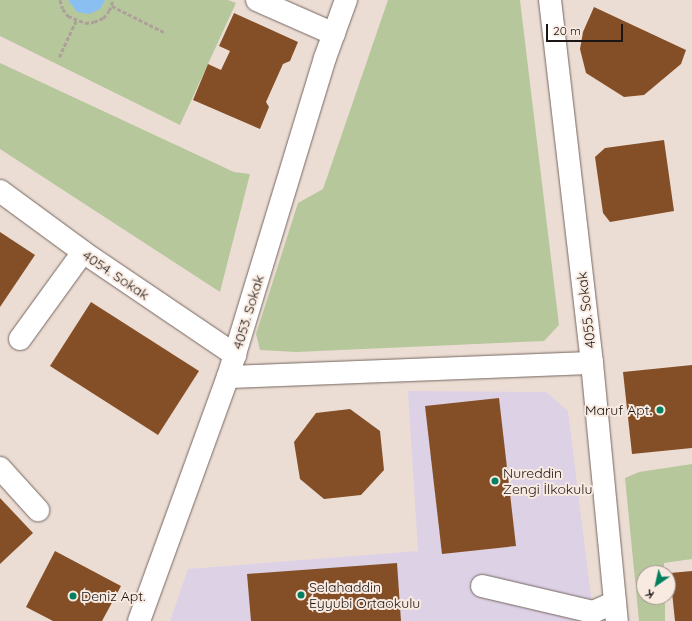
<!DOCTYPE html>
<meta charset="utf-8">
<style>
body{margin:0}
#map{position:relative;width:692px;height:621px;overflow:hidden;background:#ecddd4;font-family:Quicksand,sans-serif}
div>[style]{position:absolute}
.education>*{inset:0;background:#ddd1e6}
.green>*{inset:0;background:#b6c79c}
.water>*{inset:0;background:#89c0f1}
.building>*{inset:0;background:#844f26}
.path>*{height:2.5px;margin-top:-1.25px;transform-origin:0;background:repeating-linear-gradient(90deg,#aca099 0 4px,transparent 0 6px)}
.roads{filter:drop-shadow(0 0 1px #756760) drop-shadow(0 0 1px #756760)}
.minor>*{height:22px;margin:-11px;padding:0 11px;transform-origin:11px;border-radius:11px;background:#fff}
.dots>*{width:11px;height:11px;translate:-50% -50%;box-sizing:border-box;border:2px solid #f9eae1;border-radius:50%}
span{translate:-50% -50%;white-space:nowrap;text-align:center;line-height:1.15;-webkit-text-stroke:4px #f9eae1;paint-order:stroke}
.street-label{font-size:14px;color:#1b1613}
.poi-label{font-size:14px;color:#1b1613}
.right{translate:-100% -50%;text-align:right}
.left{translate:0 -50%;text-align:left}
.north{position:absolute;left:636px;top:565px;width:40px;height:40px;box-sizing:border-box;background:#f9eae1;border:1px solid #a0958f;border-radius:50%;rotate:214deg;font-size:11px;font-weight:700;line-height:16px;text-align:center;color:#1b1613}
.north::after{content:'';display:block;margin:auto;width:14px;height:18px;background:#02805f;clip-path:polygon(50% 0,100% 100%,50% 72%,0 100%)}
.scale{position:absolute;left:546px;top:24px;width:77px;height:18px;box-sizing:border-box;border:2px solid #1b1613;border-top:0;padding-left:5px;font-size:12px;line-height:14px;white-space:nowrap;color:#1b1613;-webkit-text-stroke:3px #f9eae1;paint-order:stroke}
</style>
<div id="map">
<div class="education">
<i style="clip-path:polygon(408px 391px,546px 392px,568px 411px,594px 621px,170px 621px,188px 569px,418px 551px)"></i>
</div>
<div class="green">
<i style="clip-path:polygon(0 0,228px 0,236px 3px,180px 125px,0 36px)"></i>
<i style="clip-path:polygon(388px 0,520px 0,559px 325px,544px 341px,296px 352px,260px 350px,256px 334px,298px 203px,323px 189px)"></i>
<i style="clip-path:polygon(0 63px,234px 172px,250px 174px,220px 292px,0 149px)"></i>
<i style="clip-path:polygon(692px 464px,692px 559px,664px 563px,664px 573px,644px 573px,644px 597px,665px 597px,665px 621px,639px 621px,625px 478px,639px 472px)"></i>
</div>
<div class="water">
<i style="clip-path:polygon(68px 0,105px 0,100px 9px,89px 14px,77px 12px)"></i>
</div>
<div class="building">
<i style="clip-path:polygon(594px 7px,686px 50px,681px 64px,644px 95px,624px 97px,586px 73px,580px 49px,583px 32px)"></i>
<i style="clip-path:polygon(234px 13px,298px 42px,290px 61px,283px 64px,266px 102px,269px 107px,260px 129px,193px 100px,208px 64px,221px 70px,230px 51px,219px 46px)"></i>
<i style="clip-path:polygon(664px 140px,674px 211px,610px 222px,603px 213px,595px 157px,605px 148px)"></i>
<i style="clip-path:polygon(0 232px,35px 255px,0 307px)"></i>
<i style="clip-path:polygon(91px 302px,199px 371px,158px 435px,50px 366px)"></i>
<i style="clip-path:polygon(692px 365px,692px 448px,632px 454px,623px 372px)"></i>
<i style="clip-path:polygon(499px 398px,516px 546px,442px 554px,425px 406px)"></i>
<i style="clip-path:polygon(350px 409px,380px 431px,384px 470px,361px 495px,324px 499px,300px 479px,294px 442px,316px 413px)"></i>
<i style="clip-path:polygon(0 498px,33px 533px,0 564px)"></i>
<i style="clip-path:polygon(55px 551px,121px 586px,102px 621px,53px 621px,26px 607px)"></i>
<i style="clip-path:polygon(397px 563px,401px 621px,251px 621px,247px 574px)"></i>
<i style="clip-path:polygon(692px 571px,692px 621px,675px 621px,670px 573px)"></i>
</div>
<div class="path">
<i style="left:60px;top:0;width:9px;rotate:72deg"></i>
<i style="left:63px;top:9px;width:9px;rotate:54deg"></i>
<i style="left:68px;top:16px;width:18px;rotate:22deg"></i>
<i style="left:85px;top:23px;width:9px;rotate:-6deg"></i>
<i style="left:94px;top:22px;width:10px;rotate:-24deg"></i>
<i style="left:103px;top:18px;width:9px;rotate:-49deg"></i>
<i style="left:109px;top:11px;width:12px;rotate:-70deg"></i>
<i style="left:112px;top:6px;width:60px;rotate:26.6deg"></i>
<i style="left:59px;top:57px;width:40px;rotate:-65deg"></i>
</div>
<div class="roads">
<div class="minor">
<i style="left:257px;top:0;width:84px;rotate:23.8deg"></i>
<i style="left:550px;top:0;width:365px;rotate:83.4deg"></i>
<i style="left:592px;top:363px;width:259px;rotate:84.5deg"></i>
<i style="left:0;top:191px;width:103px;rotate:36.3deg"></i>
<i style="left:83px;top:252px;width:184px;rotate:34.1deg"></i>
<i style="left:20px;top:339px;width:107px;rotate:-54.1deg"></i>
<i style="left:228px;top:377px;width:364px;rotate:-2.2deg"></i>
<i style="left:0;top:468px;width:57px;rotate:47.9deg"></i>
<i style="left:482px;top:586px;width:114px;rotate:13.2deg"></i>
<i style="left:593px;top:612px;width:24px;rotate:-24deg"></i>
<i style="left:139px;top:621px;width:260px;rotate:-70deg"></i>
<i style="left:228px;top:377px;width:333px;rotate:-73.1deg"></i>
<i style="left:325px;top:58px;width:62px;rotate:-70.1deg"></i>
</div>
</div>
<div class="dots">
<i style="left:660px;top:410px;background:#02805f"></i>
<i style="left:495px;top:481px;background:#02805f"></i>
<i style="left:301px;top:595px;background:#02805f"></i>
<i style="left:73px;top:596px;background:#02805f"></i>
</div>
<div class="street-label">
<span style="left:116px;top:275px;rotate:34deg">4054. Sokak</span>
<span style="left:586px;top:310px;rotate:-97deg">4055. Sokak</span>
<span style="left:248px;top:312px;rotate:-73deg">4053. Sokak</span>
</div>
<div class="poi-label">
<span class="right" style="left:652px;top:410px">Maruf Apt.</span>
<span class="left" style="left:503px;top:481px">Nureddin<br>Zengi İlkokulu</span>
<span class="left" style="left:309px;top:595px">Selahaddin<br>Eyyubi Ortaokulu</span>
<span class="left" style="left:81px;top:596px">Deniz Apt.</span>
</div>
<div class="north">K</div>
<div class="scale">20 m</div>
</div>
